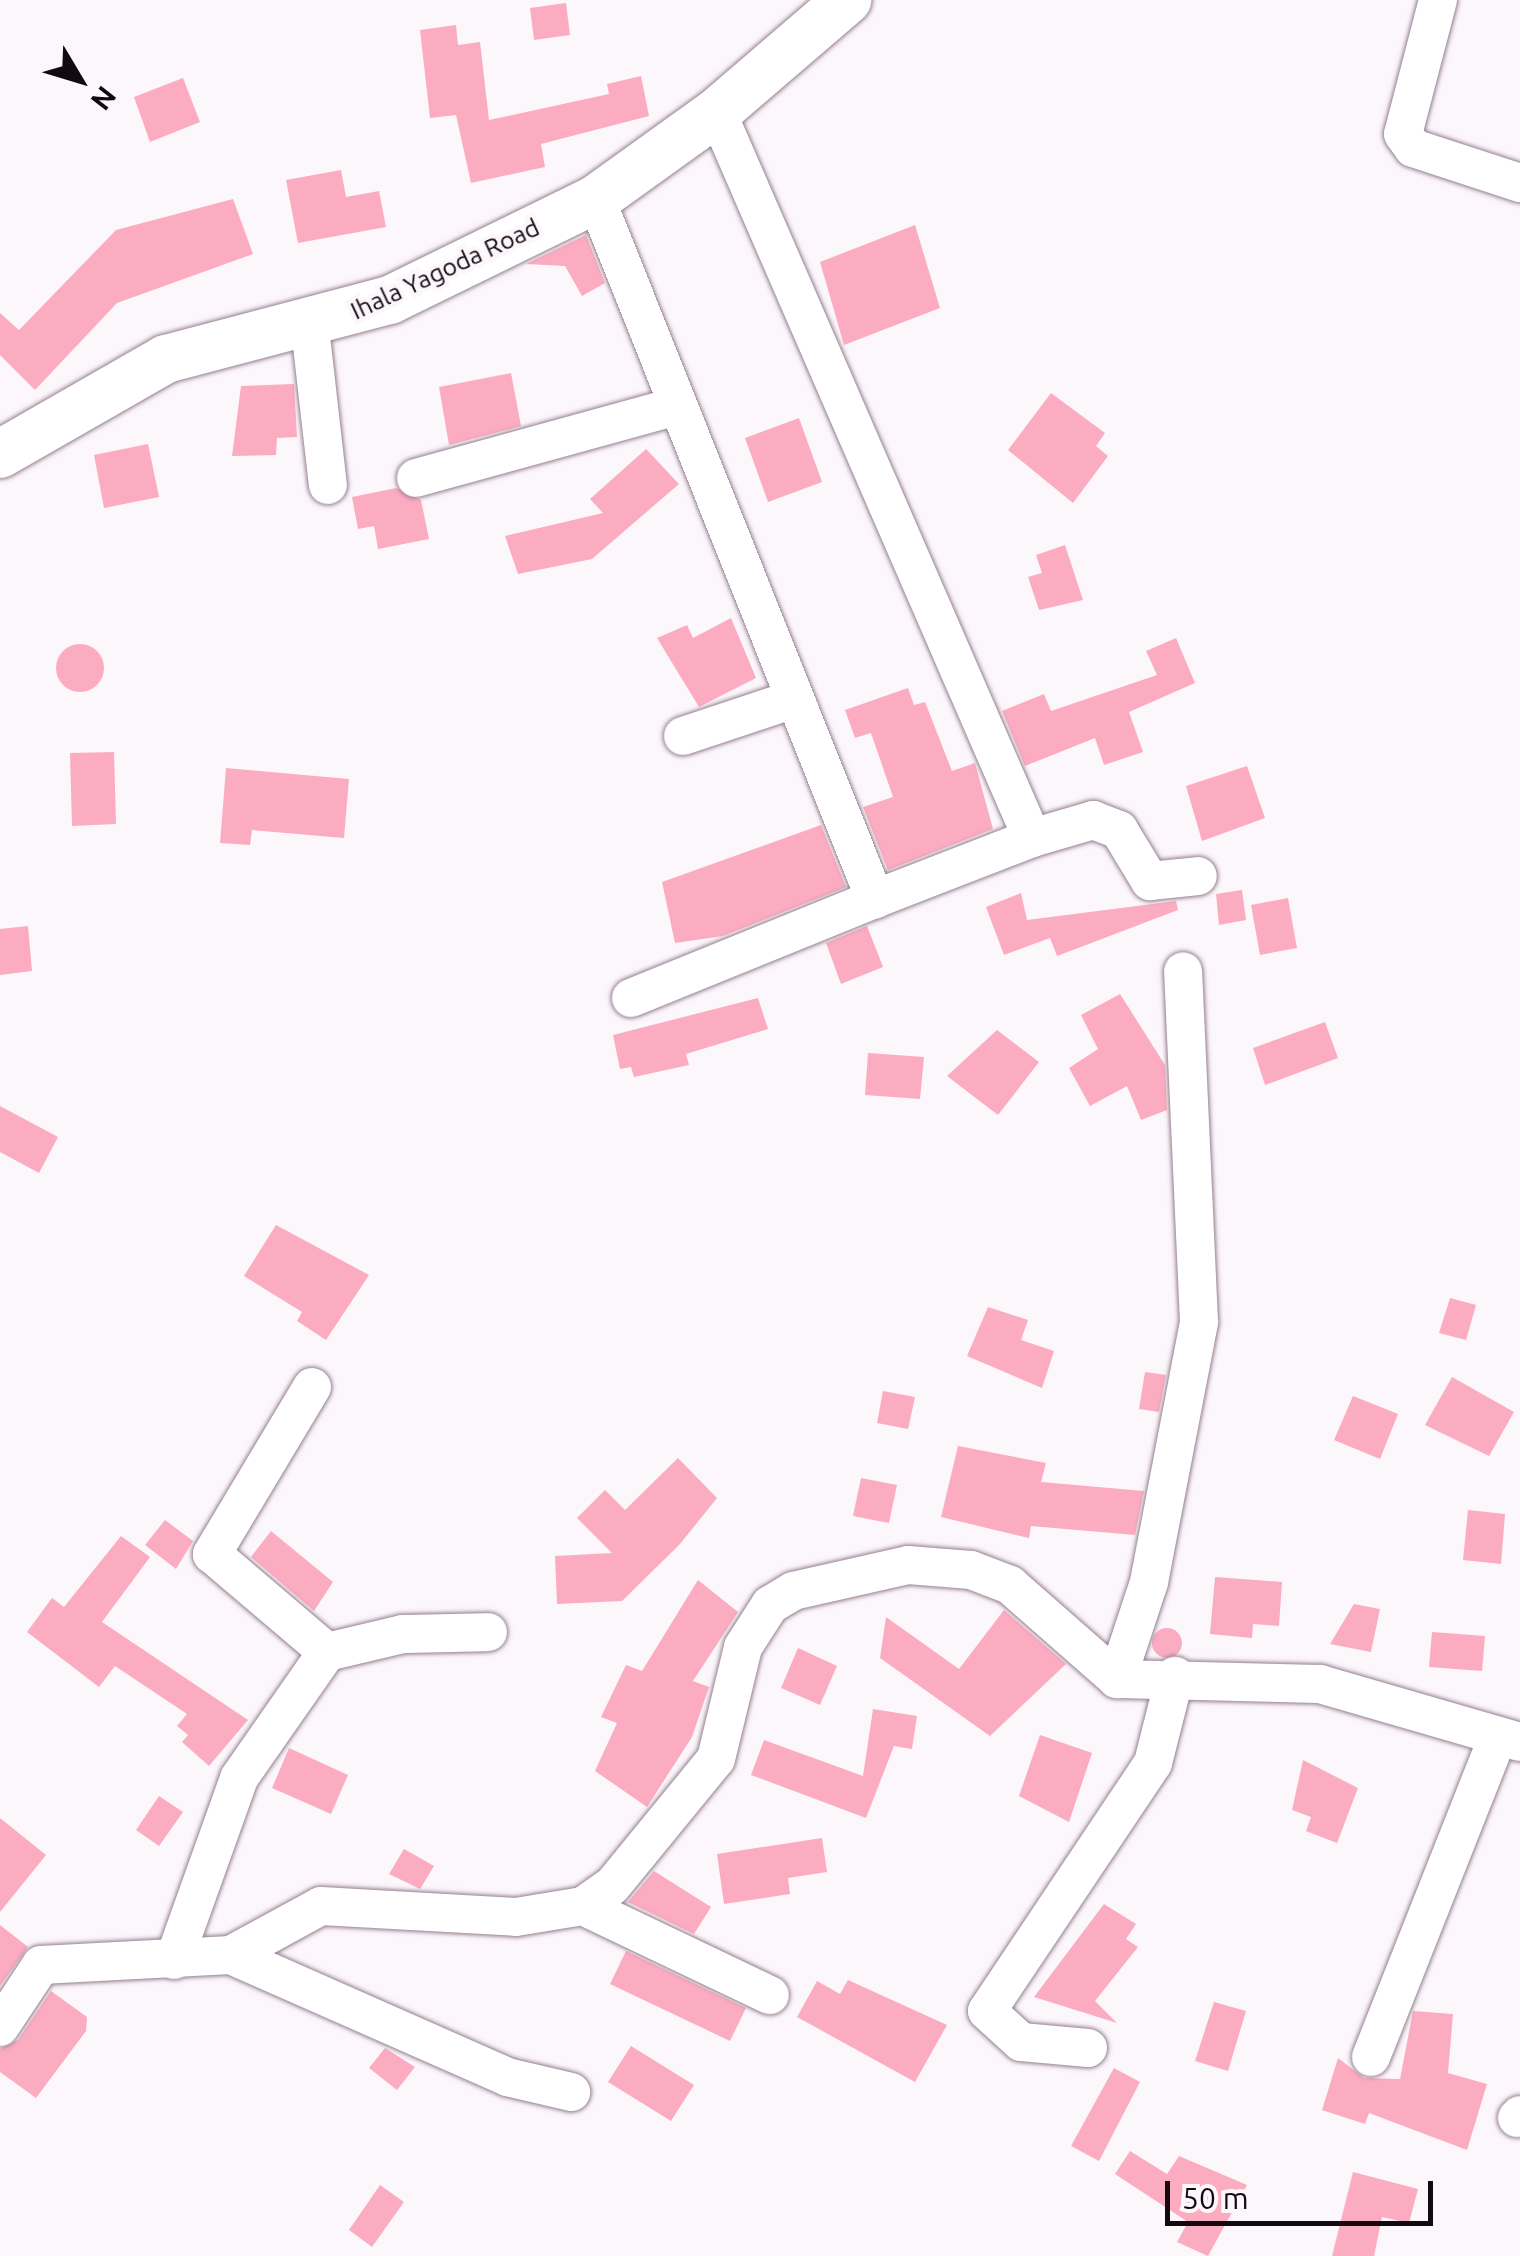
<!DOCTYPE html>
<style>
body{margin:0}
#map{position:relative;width:1520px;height:2256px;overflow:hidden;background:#fcf7fb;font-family:Ubuntu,sans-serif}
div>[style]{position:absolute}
.building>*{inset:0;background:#fcacc0}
.round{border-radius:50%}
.roads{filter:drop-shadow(0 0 2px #957f91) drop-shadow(0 0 2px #957f91)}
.minor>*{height:38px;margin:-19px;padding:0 19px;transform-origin:19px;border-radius:19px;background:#fff}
.tertiary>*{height:48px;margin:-24px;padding:0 24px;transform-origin:24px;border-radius:24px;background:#fff}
span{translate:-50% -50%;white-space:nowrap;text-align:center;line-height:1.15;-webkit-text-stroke:9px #fcf7fb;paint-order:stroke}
.street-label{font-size:25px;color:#120a10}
.north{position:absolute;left:30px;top:30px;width:100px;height:100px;-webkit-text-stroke:8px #fcf7fb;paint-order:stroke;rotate:128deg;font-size:28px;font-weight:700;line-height:40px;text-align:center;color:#120a10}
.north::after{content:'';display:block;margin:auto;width:35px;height:45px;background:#120a10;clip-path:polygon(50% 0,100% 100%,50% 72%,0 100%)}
.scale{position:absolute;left:1165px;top:2181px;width:268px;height:45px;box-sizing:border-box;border:5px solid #120a10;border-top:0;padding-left:12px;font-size:30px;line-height:35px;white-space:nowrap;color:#120a10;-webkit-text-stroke:8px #fcf7fb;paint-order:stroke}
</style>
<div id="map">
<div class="building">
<i style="clip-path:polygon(566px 3px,570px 35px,534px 40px,530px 8px)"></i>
<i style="clip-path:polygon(456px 25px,458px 45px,480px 42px,489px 120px,609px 94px,607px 84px,641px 76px,649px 116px,541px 144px,545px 167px,471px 183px,456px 115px,430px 118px,420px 30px)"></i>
<i style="clip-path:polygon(183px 78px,200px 122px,150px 142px,134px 97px)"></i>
<i style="clip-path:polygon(341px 170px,346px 197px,379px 191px,386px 227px,298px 243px,286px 180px)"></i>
<i style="clip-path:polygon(233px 199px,253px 254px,117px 303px,35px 390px,0 355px,0 313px,19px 330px,116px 230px)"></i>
<i style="clip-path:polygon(915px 225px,940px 308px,844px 345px,820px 262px)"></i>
<i style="clip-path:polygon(586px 235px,605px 283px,582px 296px,565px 266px,526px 264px)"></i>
<i style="clip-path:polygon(511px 373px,521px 426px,449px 445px,439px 387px)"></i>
<i style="clip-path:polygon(294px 384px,297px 437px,277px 438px,276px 455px,232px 456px,241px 386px)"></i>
<i style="clip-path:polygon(1051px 393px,1105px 433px,1096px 446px,1108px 456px,1073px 503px,1008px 450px)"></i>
<i style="clip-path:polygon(799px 418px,822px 482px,768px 502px,745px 438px)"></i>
<i style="clip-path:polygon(148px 444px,159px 497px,104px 508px,94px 455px)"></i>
<i style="clip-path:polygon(646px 449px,679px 484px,592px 559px,518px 574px,505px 536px,603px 513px,590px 499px)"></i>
<i style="clip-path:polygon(396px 488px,421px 500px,429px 539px,378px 549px,374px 526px,358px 529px,352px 497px)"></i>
<i style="clip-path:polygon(1065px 545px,1083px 600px,1039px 610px,1028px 577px,1042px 573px,1036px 555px)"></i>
<i style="clip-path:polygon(731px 618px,756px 678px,699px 707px,657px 638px,687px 625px,693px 638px)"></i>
<i style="clip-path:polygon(1176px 638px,1195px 683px,1129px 712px,1143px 752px,1104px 765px,1095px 738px,1025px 766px,1002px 711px,1044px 694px,1051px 711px,1157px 675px,1146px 651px)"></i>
<i class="round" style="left:56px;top:644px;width:48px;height:48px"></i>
<i style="clip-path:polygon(908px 688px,914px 705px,925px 702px,952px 771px,975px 763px,993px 829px,888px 870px,863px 807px,893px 797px,871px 733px,855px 738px,845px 710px)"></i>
<i style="clip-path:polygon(114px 752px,116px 824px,72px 826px,70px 753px)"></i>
<i style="clip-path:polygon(1247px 766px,1265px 818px,1202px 841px,1186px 786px)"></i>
<i style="clip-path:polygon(226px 768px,349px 779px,344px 838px,252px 830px,250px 845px,220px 843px)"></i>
<i style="clip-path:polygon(821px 825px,846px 887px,723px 936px,675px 943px,662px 882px)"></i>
<i style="clip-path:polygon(1242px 890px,1246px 920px,1219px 925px,1216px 894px)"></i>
<i style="clip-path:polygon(1021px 893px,1027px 920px,1176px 901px,1178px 910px,1057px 956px,1050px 938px,1004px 955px,986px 907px)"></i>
<i style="clip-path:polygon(1288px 898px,1297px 948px,1260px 955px,1251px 905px)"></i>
<i style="clip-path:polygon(28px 926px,32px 971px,0 975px,0 929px)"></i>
<i style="clip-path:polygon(867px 926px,883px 967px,841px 984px,826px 943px)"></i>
<i style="clip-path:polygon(1120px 994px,1165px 1065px,1167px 1110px,1141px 1120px,1127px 1086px,1090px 1106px,1069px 1068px,1098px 1049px,1081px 1015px)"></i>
<i style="clip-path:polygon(758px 998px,768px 1029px,686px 1054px,689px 1065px,634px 1077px,631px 1067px,620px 1069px,613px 1035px)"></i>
<i style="clip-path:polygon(1325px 1022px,1338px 1058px,1265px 1085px,1253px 1048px)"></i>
<i style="clip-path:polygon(997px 1030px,1039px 1062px,998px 1115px,947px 1076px)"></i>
<i style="clip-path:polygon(868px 1053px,924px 1057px,920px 1099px,865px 1095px)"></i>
<i style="clip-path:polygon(0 1106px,58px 1137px,39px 1173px,0 1152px)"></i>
<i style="clip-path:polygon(276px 1225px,369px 1275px,326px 1340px,297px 1321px,302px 1312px,244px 1276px)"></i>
<i style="clip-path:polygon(1450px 1298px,1476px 1305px,1466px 1340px,1439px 1333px)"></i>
<i style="clip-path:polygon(988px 1307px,1028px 1320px,1021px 1340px,1054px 1351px,1042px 1388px,967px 1356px)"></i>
<i style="clip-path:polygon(1145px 1372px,1166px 1375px,1159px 1412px,1139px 1409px)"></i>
<i style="clip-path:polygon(1452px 1377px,1514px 1412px,1489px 1456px,1425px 1425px)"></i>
<i style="clip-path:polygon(883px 1391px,915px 1397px,908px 1429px,877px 1423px)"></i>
<i style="clip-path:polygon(1353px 1396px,1398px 1414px,1380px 1459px,1334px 1440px)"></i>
<i style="clip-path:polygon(958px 1446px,1046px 1463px,1041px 1482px,1144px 1491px,1135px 1535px,1031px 1526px,1029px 1538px,941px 1517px)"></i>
<i style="clip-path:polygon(678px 1458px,717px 1498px,680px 1544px,622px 1601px,557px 1604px,555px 1556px,612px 1553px,577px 1518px,605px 1490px,625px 1510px)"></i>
<i style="clip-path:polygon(861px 1478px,897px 1485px,889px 1523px,853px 1516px)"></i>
<i style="clip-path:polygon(1468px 1510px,1505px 1514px,1501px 1564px,1463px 1560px)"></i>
<i style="clip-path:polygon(165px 1520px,193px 1541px,176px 1569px,145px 1545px)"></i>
<i style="clip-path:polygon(271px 1531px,333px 1582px,314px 1611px,251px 1557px)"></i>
<i style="clip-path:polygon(121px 1536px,150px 1557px,102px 1622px,248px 1720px,209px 1766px,182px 1742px,188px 1735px,177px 1726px,187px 1714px,115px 1666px,99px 1687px,27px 1632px,52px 1598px,64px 1607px)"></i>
<i style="clip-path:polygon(1215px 1577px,1282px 1582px,1279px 1626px,1253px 1624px,1252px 1638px,1210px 1634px)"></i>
<i style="clip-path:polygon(698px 1580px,738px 1612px,693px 1681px,709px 1687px,692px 1737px,647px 1807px,595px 1771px,617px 1723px,601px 1717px,626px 1665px,642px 1671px)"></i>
<i style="clip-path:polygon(1354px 1604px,1380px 1609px,1371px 1652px,1330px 1644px)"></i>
<i style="clip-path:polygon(1004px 1610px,1066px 1664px,990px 1736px,880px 1658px,886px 1617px,959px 1669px)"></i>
<i class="round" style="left:1152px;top:1628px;width:30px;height:30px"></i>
<i style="clip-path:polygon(1432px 1632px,1485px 1636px,1482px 1671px,1429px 1667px)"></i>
<i style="clip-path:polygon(798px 1648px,837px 1666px,820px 1705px,781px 1688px)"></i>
<i style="clip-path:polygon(873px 1709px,917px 1716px,912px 1749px,894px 1746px,866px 1818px,751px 1775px,764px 1740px,863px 1776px)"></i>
<i style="clip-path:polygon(1040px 1735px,1092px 1753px,1069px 1822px,1019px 1796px)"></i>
<i style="clip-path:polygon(289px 1748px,348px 1775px,331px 1814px,272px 1788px)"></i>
<i style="clip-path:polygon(1303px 1760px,1358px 1788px,1337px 1843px,1306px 1831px,1311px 1817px,1292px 1810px)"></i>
<i style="clip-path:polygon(159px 1796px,183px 1812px,159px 1846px,136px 1830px)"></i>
<i style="clip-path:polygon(0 1818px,46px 1855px,0 1912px)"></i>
<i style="clip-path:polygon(822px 1838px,827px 1872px,788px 1878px,790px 1894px,724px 1904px,717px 1854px)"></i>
<i style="clip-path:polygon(404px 1849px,434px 1866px,420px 1889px,389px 1874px)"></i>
<i style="clip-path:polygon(654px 1871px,711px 1907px,694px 1934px,628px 1902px)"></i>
<i style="clip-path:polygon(1104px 1904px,1136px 1924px,1126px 1939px,1138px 1947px,1095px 2001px,1117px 2023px,1034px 1997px)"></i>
<i style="clip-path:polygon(0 1925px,28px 1947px,0 1986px)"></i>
<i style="clip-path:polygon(626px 1951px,746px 2008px,730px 2041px,610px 1984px)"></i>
<i style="clip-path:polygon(848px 1980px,947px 2025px,915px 2082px,797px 2017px,817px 1981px,840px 1994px)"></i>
<i style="clip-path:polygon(51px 1991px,87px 2017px,86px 2031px,36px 2098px,0 2072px,0 2049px,18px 2040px)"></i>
<i style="clip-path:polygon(1214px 2002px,1246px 2011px,1228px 2071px,1195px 2061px)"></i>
<i style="clip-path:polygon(1413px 2011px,1453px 2014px,1448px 2073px,1487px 2084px,1467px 2150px,1369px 2113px,1365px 2124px,1322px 2110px,1338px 2058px,1364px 2078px,1400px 2079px)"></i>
<i style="clip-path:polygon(631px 2046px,694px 2085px,671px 2121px,608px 2082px)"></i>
<i style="clip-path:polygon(385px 2048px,415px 2067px,397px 2090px,369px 2068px)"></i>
<i style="clip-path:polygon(1114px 2068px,1140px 2082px,1099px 2161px,1071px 2146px)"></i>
<i style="clip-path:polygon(1130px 2151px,1167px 2174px,1179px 2156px,1247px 2185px,1208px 2256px,1177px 2242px,1188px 2222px,1115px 2174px)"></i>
<i style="clip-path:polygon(1353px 2172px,1418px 2189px,1409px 2223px,1382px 2217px,1374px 2256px,1332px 2256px)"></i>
<i style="clip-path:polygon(380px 2185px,404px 2202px,372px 2247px,349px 2230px)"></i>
</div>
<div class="roads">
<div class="minor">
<i style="left:1438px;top:0;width:138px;rotate:104.6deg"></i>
<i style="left:1403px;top:134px;width:17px;rotate:54deg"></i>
<i style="left:1413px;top:148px;width:113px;rotate:18.1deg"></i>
<i style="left:596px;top:199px;width:754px;rotate:68.27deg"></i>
<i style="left:875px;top:899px;width:168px;rotate:-21.2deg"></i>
<i style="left:1032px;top:838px;width:791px;rotate:-113.46deg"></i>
<i style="left:310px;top:328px;width:158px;rotate:83.5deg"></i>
<i style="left:416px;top:478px;width:268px;rotate:-15.4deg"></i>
<i style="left:683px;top:736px;width:114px;rotate:-18.4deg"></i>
<i style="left:1032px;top:838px;width:64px;rotate:-16.4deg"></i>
<i style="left:1093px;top:820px;width:28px;rotate:21deg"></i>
<i style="left:1119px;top:830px;width:60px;rotate:58.7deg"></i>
<i style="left:1150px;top:881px;width:48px;rotate:-5.9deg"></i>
<i style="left:631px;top:998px;width:263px;rotate:-22.1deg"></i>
<i style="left:312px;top:1387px;width:195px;rotate:120.9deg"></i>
<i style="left:212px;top:1554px;width:151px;rotate:40.4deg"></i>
<i style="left:1117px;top:1679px;width:102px;rotate:-71.7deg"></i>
<i style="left:1149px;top:1582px;width:265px;rotate:-79.1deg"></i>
<i style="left:1199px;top:1322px;width:351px;rotate:-92.6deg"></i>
<i style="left:583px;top:1906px;width:207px;rotate:25.5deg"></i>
<i style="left:231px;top:1955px;width:302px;rotate:23.8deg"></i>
<i style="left:507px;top:2077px;width:66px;rotate:13.2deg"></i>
<i style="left:174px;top:1960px;width:193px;rotate:-70.3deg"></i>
<i style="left:239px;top:1778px;width:154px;rotate:-55.1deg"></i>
<i style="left:327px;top:1652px;width:78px;rotate:-13.3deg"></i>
<i style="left:403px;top:1634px;width:85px;rotate:-1.3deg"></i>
<i style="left:0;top:2027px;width:74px;rotate:-56.5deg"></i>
<i style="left:41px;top:1965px;width:190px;rotate:-3deg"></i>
<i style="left:231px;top:1955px;width:102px;rotate:-28.6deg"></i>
<i style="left:321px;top:1906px;width:195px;rotate:3.2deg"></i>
<i style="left:516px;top:1917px;width:68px;rotate:-9.3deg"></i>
<i style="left:583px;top:1906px;width:35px;rotate:-35deg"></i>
<i style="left:612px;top:1886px;width:164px;rotate:-50.7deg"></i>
<i style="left:716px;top:1759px;width:115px;rotate:-76.4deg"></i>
<i style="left:743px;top:1647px;width:50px;rotate:-57.3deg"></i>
<i style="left:770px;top:1605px;width:27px;rotate:-31deg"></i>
<i style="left:793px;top:1591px;width:118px;rotate:-12.7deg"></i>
<i style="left:908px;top:1565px;width:63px;rotate:4.5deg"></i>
<i style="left:971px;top:1570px;width:42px;rotate:21deg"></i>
<i style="left:1010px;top:1585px;width:142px;rotate:41.3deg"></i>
<i style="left:1117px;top:1679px;width:203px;rotate:1.4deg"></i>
<i style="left:1320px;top:1684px;width:208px;rotate:16.2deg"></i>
<i style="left:1088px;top:2048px;width:67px;rotate:-174.9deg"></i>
<i style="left:1021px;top:2042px;width:46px;rotate:-137.6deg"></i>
<i style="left:987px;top:2011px;width:298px;rotate:-56.2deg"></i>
<i style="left:1153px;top:1763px;width:90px;rotate:-75.8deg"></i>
<i style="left:1371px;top:2057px;width:343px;rotate:-68.4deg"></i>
<i style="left:1517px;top:2118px;width:4px;rotate:-45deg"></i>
</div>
<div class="tertiary">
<i style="left:0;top:454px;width:191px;rotate:-29.8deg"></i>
<i style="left:166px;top:359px;width:232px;rotate:-14.8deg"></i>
<i style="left:390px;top:300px;width:229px;rotate:-26.1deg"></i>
<i style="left:596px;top:199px;width:149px;rotate:-35.7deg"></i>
<i style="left:717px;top:112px;width:172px;rotate:-40.7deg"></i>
</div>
</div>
<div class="street-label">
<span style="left:445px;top:269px;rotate:-25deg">Ihala Yagoda Road</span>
</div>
<div class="north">N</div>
<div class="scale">50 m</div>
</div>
